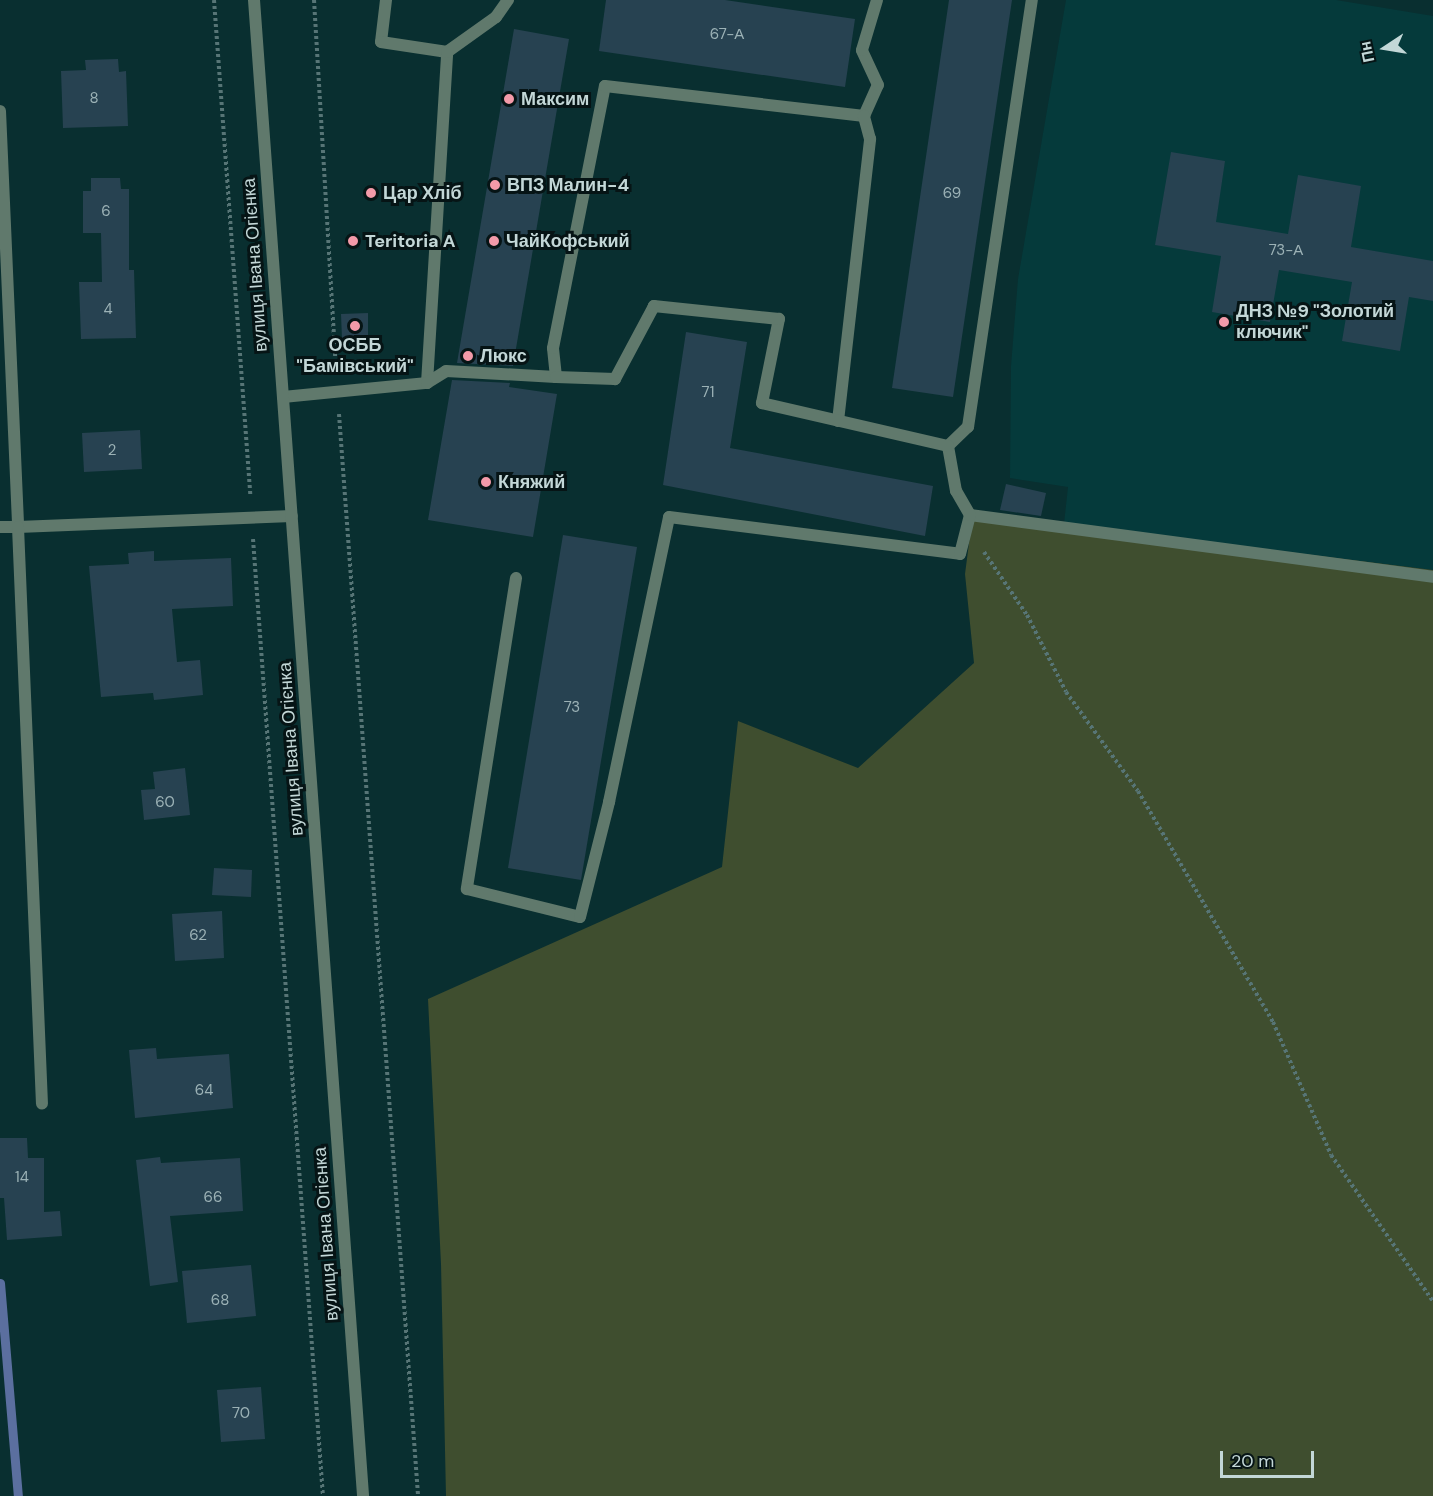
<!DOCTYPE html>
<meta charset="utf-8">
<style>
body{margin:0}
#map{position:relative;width:1433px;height:1496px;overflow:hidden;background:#092f30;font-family:"DM Sans",sans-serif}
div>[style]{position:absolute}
.built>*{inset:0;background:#053a3b}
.green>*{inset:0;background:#3f4e2f}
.stream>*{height:9px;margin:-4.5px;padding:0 4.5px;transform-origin:4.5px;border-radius:4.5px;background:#5b6f9f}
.building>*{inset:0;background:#274251}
.path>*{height:4px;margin-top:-2px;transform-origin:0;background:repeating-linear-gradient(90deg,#577576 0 3px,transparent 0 6px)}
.service>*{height:12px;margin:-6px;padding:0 6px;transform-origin:6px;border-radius:6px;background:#60796c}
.minor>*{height:12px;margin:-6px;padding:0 6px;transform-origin:6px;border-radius:6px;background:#60796c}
.tertiary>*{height:12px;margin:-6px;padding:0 6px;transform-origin:6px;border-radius:6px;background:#60796c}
.dots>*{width:16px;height:16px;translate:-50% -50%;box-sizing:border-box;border:3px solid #061415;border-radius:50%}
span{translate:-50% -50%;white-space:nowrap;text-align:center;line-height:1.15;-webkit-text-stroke:6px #061415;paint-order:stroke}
.number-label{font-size:15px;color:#9cb2b6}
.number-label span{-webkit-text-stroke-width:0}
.poi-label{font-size:18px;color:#c3d7d7;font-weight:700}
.left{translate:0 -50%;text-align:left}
.street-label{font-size:18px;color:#c3d7d7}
.north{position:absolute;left:1355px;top:18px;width:60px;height:60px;-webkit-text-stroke:4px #061415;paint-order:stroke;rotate:258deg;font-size:16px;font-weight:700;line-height:24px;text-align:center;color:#c3d7d7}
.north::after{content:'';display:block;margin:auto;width:21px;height:27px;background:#c3d7d7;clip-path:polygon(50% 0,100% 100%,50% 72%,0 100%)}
.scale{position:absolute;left:1220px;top:1451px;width:94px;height:27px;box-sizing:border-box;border:3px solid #c3d7d7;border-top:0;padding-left:8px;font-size:18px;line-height:21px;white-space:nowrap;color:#c3d7d7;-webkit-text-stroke:4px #061415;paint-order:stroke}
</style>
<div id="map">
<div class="built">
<i style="clip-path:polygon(1066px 0,1336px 0,1433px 16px,1433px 570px,1064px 524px,1068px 487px,1010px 478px,1011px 366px,1018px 279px)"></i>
</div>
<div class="green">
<i style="clip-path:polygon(972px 520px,1064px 524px,1433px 570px,1433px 1496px,446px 1496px,441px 1264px,428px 999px,722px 867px,738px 721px,858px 768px,974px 663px,965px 574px)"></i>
</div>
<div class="stream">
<i style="left:0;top:1283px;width:214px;rotate:85.2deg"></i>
</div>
<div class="building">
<i style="clip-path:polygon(606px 0,725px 0,855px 19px,845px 87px,599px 51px)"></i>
<i style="clip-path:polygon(949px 0,1012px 0,953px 397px,892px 388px)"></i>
<i style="clip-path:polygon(514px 29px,569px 39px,513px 366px,457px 363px)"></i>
<i style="clip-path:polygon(118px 59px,119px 72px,126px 71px,128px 126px,63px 128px,61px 71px,86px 70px,85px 60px)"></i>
<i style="clip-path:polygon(1171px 152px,1225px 161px,1216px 222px,1288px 234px,1298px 175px,1361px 186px,1351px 247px,1433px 261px,1433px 301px,1409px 297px,1400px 351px,1342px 341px,1352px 282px,1279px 270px,1270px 322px,1212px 312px,1221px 256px,1155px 245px)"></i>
<i style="clip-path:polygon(91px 178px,120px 178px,121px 189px,129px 189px,129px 270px,134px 270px,136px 338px,81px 339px,79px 282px,102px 282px,101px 233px,83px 233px,83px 191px,91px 191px)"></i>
<i style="clip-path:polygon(368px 313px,368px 339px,342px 339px,341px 314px)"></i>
<i style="clip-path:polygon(686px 332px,747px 342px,730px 448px,933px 486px,925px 536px,663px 485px)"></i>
<i style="clip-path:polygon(452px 380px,510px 383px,509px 387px,557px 394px,533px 537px,428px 520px)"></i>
<i style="clip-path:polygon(140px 430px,142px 469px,84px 472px,82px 433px)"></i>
<i style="clip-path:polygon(1006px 484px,1046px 493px,1041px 516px,1000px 510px)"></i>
<i style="clip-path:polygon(563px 535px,637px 547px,581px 880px,508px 868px)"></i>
<i style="clip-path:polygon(154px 551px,154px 561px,231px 558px,233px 606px,172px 609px,177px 662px,200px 660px,203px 695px,154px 700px,153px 693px,101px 697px,89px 566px,129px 564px,128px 553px)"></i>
<i style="clip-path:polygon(185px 768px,190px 815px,144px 820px,141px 790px,155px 789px,153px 772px)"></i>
<i style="clip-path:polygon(214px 868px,252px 870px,251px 897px,212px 895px)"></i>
<i style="clip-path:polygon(222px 911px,224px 958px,175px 961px,172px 914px)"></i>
<i style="clip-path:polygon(156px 1048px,157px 1059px,229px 1054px,233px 1108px,135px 1118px,129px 1050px)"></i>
<i style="clip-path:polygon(0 1138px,27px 1138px,28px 1158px,44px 1158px,44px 1212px,60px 1211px,62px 1236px,7px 1240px,4px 1198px,0 1198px)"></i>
<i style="clip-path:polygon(160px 1157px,161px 1163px,240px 1158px,243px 1211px,170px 1216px,178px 1282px,150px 1286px,136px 1160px)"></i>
<i style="clip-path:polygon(251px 1265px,256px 1316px,187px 1323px,182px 1271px)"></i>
<i style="clip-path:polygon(261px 1387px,265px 1439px,221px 1442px,217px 1390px)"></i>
</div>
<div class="path">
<i style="left:214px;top:0;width:497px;rotate:85.8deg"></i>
<i style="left:314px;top:0;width:372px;rotate:86.6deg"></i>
<i style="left:339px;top:414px;width:1085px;rotate:85.82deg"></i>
<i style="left:253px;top:539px;width:960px;rotate:85.82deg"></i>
<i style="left:984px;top:552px;width:76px;rotate:55.7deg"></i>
<i style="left:1027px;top:615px;width:86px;rotate:63.1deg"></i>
<i style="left:1066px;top:692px;width:122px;rotate:54deg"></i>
<i style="left:1138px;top:791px;width:268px;rotate:59.7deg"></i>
<i style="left:1273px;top:1022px;width:145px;rotate:66.4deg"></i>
<i style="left:1331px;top:1155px;width:178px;rotate:55.1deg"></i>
</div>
<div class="service">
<i style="left:386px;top:0;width:42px;rotate:96.8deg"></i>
<i style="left:381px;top:42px;width:67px;rotate:8.6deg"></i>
<i style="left:427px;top:383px;width:332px;rotate:-86.5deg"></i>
<i style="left:447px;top:52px;width:60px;rotate:-35.5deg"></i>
<i style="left:496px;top:17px;width:21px;rotate:-55deg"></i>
<i style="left:283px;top:397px;width:145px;rotate:-5.6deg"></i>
<i style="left:427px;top:383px;width:22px;rotate:-32deg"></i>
<i style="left:446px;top:371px;width:110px;rotate:3.1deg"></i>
<i style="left:556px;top:377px;width:29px;rotate:-96deg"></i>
<i style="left:553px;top:348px;width:267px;rotate:-78.8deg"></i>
<i style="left:605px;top:86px;width:261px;rotate:6.6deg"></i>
<i style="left:864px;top:116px;width:34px;rotate:-66deg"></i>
<i style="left:878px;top:85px;width:38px;rotate:-115deg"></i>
<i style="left:862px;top:50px;width:52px;rotate:-73.3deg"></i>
<i style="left:838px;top:421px;width:284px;rotate:-83.5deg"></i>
<i style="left:870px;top:139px;width:24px;rotate:-105deg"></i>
<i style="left:948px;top:446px;width:28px;rotate:-44deg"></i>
<i style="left:968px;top:427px;width:432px;rotate:-81.5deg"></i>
<i style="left:970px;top:515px;width:467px;rotate:7.6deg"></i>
<i style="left:516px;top:578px;width:315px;rotate:99deg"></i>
<i style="left:467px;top:889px;width:116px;rotate:13.9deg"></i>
<i style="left:580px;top:917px;width:119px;rotate:-75.8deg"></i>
<i style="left:609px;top:802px;width:291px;rotate:-78.1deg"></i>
<i style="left:669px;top:517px;width:293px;rotate:7.2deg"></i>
<i style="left:960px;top:554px;width:40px;rotate:-75.6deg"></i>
<i style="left:970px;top:515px;width:28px;rotate:-120deg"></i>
<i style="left:956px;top:491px;width:46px;rotate:-100.1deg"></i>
<i style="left:948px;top:446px;width:191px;rotate:-167deg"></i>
<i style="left:762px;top:403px;width:86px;rotate:-78.6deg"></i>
<i style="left:779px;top:319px;width:126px;rotate:-174.1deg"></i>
<i style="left:654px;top:306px;width:83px;rotate:118.1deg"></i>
<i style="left:615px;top:379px;width:59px;rotate:-178.1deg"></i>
</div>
<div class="minor">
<i style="left:0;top:111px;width:416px;rotate:87.5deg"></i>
<i style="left:18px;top:527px;width:274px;rotate:-2.3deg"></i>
<i style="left:0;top:527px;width:18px"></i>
<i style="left:18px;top:527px;width:577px;rotate:87.62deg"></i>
</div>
<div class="tertiary">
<i style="left:254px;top:0;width:1500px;rotate:85.83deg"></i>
</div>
<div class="dots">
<i style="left:509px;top:99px;background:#f39aa9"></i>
<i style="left:495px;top:185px;background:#f39aa9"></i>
<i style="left:371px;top:193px;background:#f39aa9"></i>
<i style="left:353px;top:241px;background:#f39aa9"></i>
<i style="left:494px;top:241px;background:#f39aa9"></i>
<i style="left:1224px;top:322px;background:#f39aa9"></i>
<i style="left:355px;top:326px;background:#f39aa9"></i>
<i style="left:468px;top:356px;background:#f39aa9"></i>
<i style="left:486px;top:482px;background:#f39aa9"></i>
</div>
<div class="number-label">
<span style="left:727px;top:35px">67-А</span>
<span style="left:94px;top:99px">8</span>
<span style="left:952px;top:194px">69</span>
<span style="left:106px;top:212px">6</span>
<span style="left:1286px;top:251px">73-А</span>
<span style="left:108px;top:310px">4</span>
<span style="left:708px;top:393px">71</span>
<span style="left:112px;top:451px">2</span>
<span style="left:572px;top:708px">73</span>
<span style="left:165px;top:803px">60</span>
<span style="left:198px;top:936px">62</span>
<span style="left:204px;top:1091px">64</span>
<span style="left:22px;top:1178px">14</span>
<span style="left:213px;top:1198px">66</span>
<span style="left:220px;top:1301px">68</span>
<span style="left:241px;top:1414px">70</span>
</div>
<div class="poi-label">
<span class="left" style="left:521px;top:99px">Максим</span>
<span class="left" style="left:507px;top:185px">ВПЗ Малин-4</span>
<span class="left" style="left:383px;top:193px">Цар Хліб</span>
<span class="left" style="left:365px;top:241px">Teritoria A</span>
<span class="left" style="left:506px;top:241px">ЧайКофський</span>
<span class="left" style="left:1236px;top:322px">ДНЗ №9 "Золотий<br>ключик"</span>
<span style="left:355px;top:356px">ОСББ<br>"Бамівський"</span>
<span class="left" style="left:480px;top:356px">Люкс</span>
<span class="left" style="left:498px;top:482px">Княжий</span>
</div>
<div class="street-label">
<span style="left:255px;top:265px;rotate:-94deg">вулиця Івана Огієнка</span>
<span style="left:291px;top:749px;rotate:-94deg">вулиця Івана Огієнка</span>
<span style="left:326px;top:1234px;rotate:-94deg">вулиця Івана Огієнка</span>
</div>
<div class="north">Пн</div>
<div class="scale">20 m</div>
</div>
